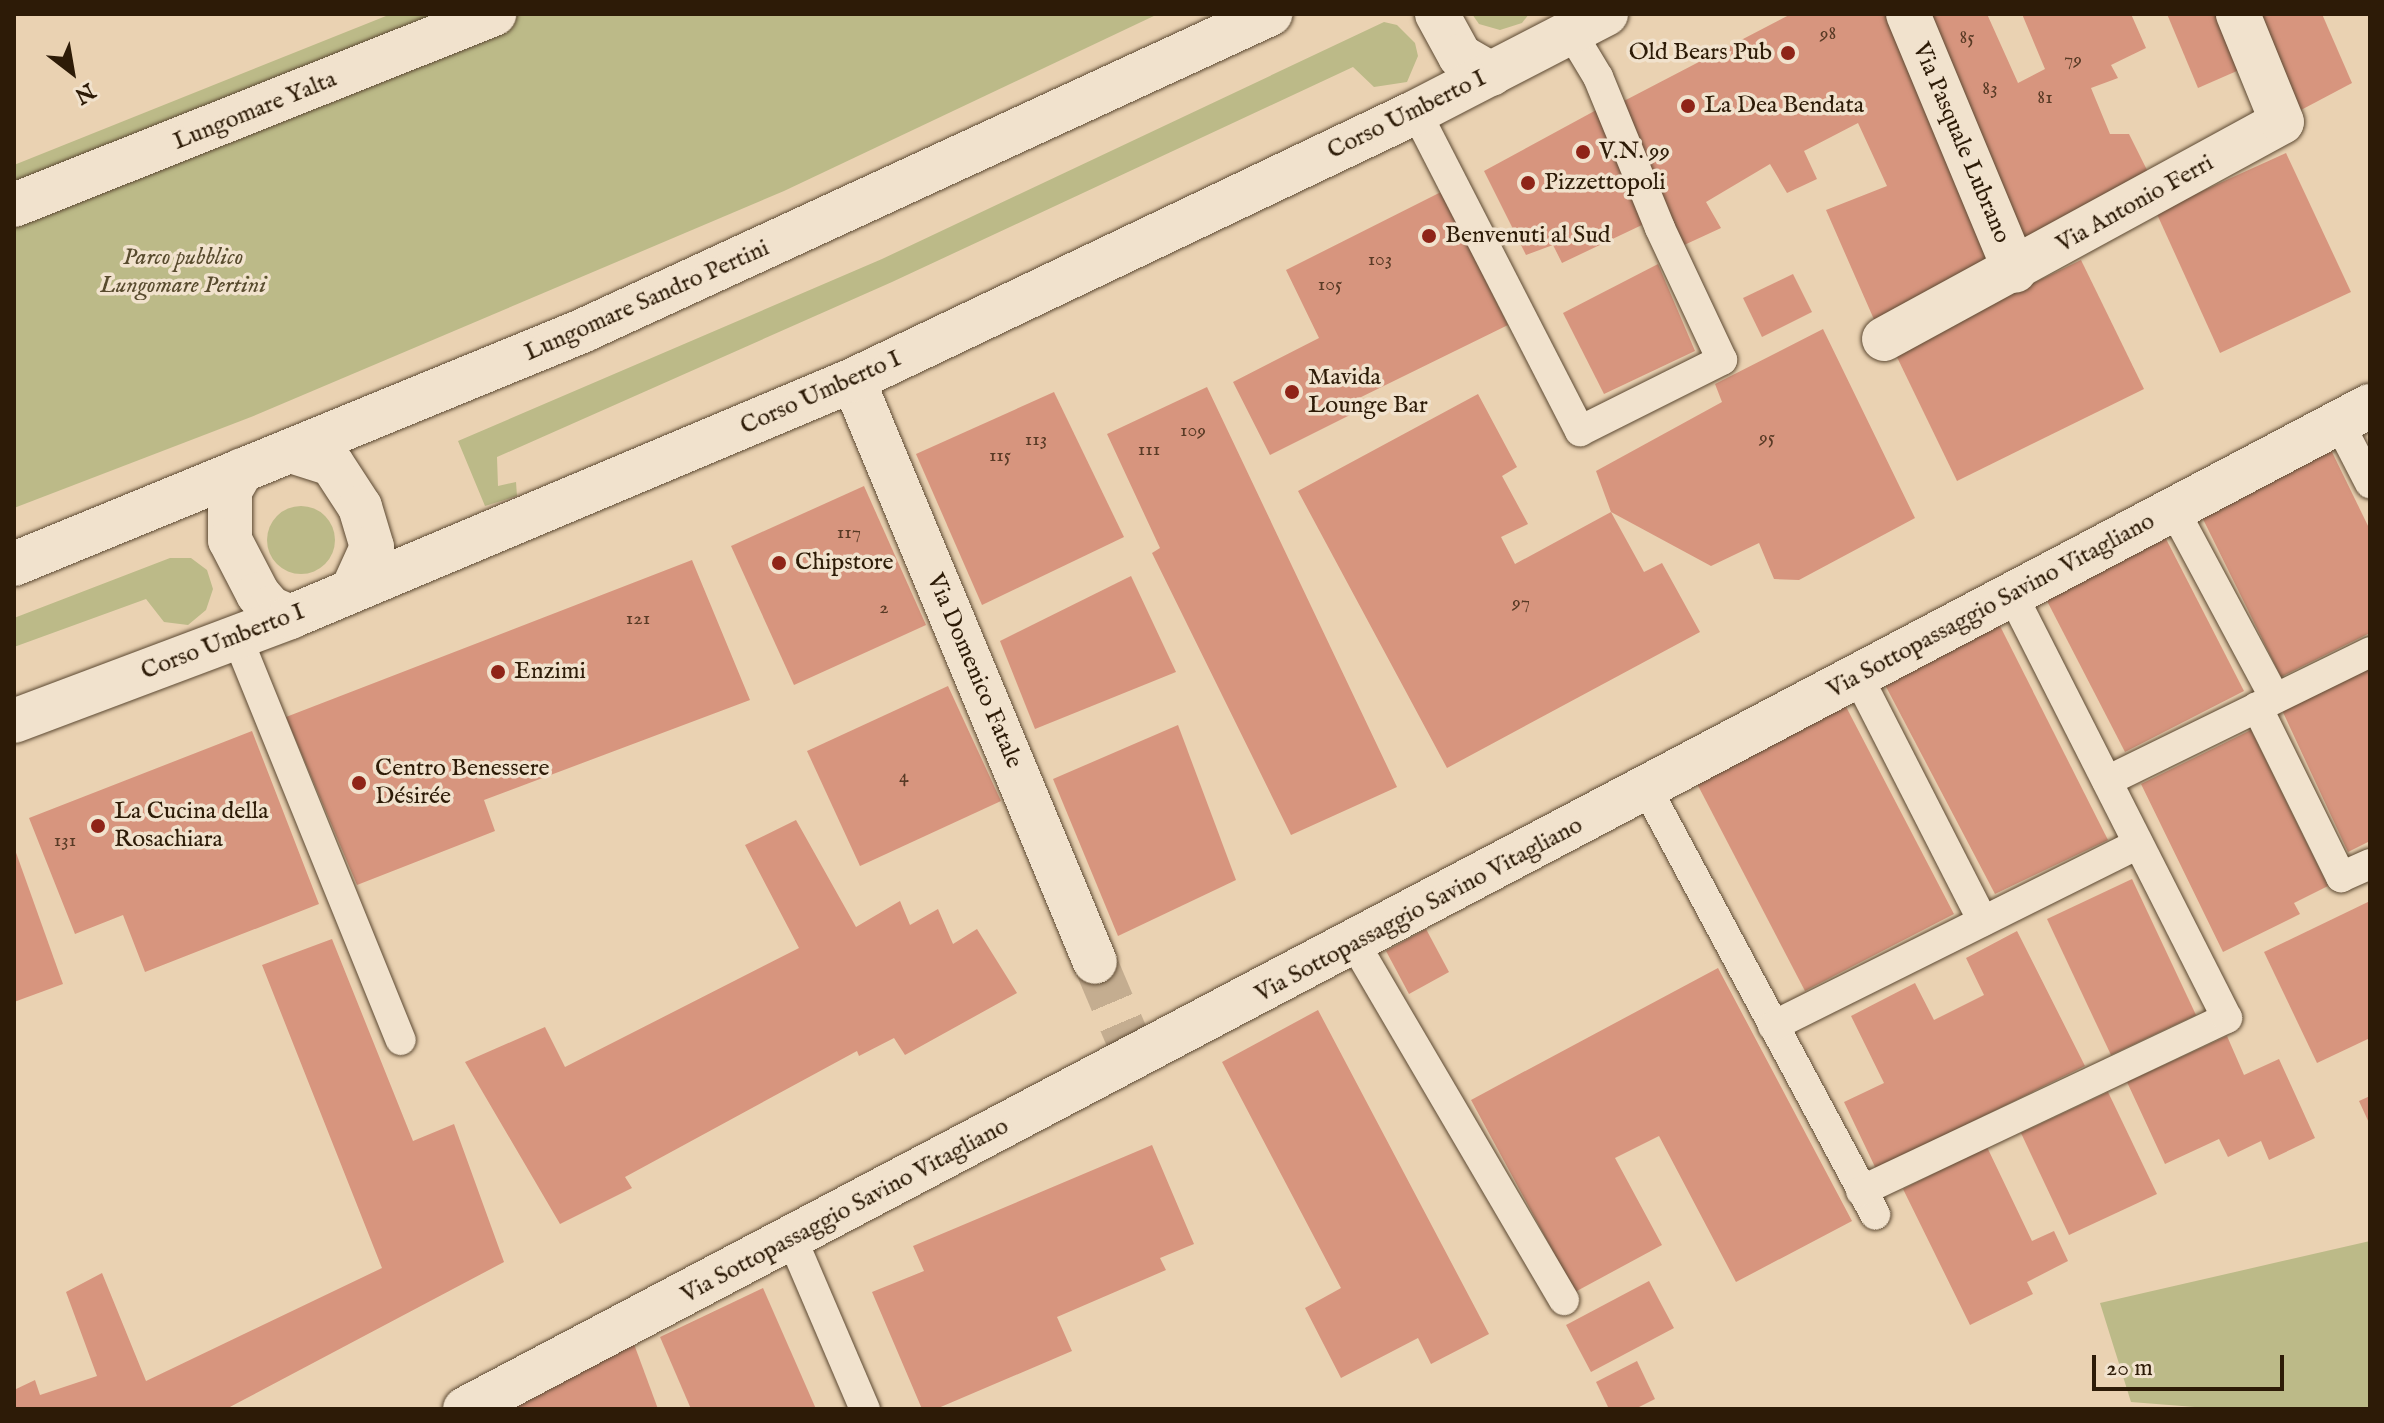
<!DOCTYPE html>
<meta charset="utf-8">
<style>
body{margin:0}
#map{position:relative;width:2384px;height:1423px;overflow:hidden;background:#ead2b2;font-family:"IM FELL English",serif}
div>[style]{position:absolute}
.green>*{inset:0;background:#bcba88}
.round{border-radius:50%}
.building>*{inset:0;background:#d7957e}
.street-tunnel>*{height:44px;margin-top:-22px;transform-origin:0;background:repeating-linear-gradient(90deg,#c4ad90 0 44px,transparent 0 66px)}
.roads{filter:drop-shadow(0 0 2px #5c4932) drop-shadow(0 0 2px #5c4932)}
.lane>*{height:30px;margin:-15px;padding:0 15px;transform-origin:15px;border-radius:15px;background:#f1e2cd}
.street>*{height:44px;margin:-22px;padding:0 22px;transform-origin:22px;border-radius:22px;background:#f1e2cd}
.secondary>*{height:44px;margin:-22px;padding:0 22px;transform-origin:22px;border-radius:22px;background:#f1e2cd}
.dots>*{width:22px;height:22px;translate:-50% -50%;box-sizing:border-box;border:4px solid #f1e2cd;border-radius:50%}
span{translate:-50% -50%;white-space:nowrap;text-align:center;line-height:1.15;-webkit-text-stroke:7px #f1e2cd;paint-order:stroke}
.number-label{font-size:20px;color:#583a25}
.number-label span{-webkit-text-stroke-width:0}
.poi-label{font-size:24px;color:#2d1b07}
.right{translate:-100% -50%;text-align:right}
.left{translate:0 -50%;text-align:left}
.street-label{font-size:24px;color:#2d1b07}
.park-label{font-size:24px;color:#584b2e;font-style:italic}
.frame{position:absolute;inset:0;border:16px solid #2d1b07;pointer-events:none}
.north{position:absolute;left:32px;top:32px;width:80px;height:80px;-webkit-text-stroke:6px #f1e2cd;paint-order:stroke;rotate:149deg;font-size:22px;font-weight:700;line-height:32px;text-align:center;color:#2d1b07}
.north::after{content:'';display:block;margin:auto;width:28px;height:36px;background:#2d1b07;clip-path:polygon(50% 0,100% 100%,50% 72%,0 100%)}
.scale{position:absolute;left:2092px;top:1355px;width:192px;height:36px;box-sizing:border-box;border:4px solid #2d1b07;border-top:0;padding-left:10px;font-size:24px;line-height:28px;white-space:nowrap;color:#2d1b07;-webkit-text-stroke:6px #f1e2cd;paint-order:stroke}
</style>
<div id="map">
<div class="green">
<i style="clip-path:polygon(391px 14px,1158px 14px,784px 191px,251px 417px,14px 508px,14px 165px)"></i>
<i style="clip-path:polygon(1472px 14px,1529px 14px,1522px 23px,1500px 30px,1479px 24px)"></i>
<i style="clip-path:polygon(1384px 22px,1397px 25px,1415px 43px,1418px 56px,1407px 82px,1374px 87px,1353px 67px,892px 282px,497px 457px,498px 486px,516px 482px,517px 496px,485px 506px,458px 441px,882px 259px)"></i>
<i class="round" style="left:267px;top:506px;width:68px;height:68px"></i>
<i style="clip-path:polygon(170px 558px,191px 558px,207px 570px,213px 589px,206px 610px,188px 625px,164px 622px,146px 599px,14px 647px,14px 618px)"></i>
<i style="clip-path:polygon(2370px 1241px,2370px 1409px,2220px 1409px,2131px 1402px,2100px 1303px)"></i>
</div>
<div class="building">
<i style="clip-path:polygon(1791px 14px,1895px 14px,1997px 263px,1876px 324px,1826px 210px,1887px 186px,1858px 123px,1804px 151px,1817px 179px,1787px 193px,1770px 164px,1706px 202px,1721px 228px,1682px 246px,1622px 102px)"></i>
<i style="clip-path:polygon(1922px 14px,1987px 14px,2018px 83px,2045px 69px,2022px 14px,2131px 14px,2146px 48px,2111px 65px,2118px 78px,2091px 88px,2110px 134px,2129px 134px,2151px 178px,2018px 250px)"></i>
<i style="clip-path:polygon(2167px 14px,2224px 14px,2246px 67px,2198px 88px)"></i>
<i style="clip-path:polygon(2261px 14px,2322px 14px,2352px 83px,2301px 110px)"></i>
<i style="clip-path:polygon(1600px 108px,1644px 224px,1562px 263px,1553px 245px,1526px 255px,1484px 171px)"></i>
<i style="clip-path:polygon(2286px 153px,2351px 292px,2220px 353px,2156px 212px)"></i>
<i style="clip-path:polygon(1441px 192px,1508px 325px,1351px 402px,1356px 412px,1270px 455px,1233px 382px,1319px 338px,1286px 270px)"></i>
<i style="clip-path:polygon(2081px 260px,2144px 389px,1957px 481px,1894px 351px)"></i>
<i style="clip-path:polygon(1658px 264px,1695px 351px,1604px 394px,1563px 313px)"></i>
<i style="clip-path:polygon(1793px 274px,1812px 312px,1762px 337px,1743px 298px)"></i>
<i style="clip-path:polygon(1823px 329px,1915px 518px,1799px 580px,1774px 579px,1759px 543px,1711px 566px,1611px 512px,1596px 471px,1722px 402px,1715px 384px)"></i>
<i style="clip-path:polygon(1207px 387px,1397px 787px,1291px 835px,1152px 553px,1160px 548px,1107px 434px)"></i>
<i style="clip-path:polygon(1054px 392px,1124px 537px,982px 605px,916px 454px)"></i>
<i style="clip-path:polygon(1478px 394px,1517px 467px,1502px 476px,1528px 524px,1501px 537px,1515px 564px,1611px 512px,1644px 572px,1662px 563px,1700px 632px,1447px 768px,1298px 491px)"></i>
<i style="clip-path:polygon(2331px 450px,2370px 530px,2370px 633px,2281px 677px,2201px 515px)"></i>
<i style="clip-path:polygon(864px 486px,926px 625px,794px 685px,731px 546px)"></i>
<i style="clip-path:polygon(2165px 537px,2244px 691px,2125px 752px,2046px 599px)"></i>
<i style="clip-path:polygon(692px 560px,750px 700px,484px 800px,495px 831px,357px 885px,286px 717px)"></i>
<i style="clip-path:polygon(1131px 576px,1176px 672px,1035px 729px,1000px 641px)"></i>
<i style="clip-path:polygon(1999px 624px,2108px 840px,1995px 894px,1883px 681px)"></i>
<i style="clip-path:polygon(2370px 667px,2370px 841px,2348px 852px,2281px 708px)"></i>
<i style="clip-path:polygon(948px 686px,1001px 801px,860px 866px,807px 751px)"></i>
<i style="clip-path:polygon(1842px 699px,1954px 914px,1805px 991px,1693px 776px)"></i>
<i style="clip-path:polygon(1178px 725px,1236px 880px,1118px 936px,1053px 779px)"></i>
<i style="clip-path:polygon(2251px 730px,2328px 886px,2294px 903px,2300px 914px,2223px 952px,2141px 784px)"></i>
<i style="clip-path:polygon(252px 731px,319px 904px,145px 972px,123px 915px,75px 934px,29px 818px)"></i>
<i style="clip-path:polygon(796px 820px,856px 927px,900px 901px,910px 925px,938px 909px,953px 944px,977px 929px,1017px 993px,905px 1055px,894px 1038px,859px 1056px,857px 1051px,625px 1177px,632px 1188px,560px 1224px,465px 1062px,545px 1027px,565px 1067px,799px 948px,745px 845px)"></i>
<i style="clip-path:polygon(14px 847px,63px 984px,14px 1002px)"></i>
<i style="clip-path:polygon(2132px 879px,2196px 1015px,2111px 1055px,2047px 919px)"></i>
<i style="clip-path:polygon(2370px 901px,2370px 1038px,2317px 1063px,2264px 952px)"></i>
<i style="clip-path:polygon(1426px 929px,1449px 972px,1409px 994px,1386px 951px)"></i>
<i style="clip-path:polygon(2017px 931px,2085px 1066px,1876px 1169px,1844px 1102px,1884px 1083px,1851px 1016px,1915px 983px,1934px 1020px,1984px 995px,1966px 958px)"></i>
<i style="clip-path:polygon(332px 939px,413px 1141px,454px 1124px,504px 1262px,226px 1409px,14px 1409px,14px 1390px,35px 1380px,40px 1395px,97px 1376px,66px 1292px,102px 1273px,146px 1381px,382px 1268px,262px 965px)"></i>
<i style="clip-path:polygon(1718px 968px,1852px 1221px,1736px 1282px,1659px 1136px,1615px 1158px,1662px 1245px,1575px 1292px,1471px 1100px)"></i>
<i style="clip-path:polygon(1318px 1010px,1489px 1334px,1431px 1364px,1418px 1338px,1341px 1378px,1305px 1308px,1341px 1288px,1222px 1062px)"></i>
<i style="clip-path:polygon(2227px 1036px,2244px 1075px,2279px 1059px,2315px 1138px,2269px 1160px,2261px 1141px,2228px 1157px,2219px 1139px,2165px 1164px,2127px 1082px)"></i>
<i style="clip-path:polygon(2108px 1092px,2157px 1194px,2069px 1235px,2021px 1133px)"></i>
<i style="clip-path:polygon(2370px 1096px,2370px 1125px,2359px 1101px)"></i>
<i style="clip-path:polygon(1152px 1145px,1194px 1244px,1160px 1258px,1166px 1270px,1057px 1317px,1072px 1351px,936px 1409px,922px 1409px,872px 1292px,924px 1271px,913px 1246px)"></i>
<i style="clip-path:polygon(1987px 1147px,2032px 1241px,2054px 1231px,2068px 1261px,2027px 1282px,2033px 1294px,1970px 1325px,1903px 1189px)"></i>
<i style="clip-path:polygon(1649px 1281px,1674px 1328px,1591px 1372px,1566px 1325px)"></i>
<i style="clip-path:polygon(763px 1288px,816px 1409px,691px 1409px,660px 1337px)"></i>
<i style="clip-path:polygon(634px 1344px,658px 1409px,513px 1409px)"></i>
<i style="clip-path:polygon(1637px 1361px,1655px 1399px,1635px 1409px,1609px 1409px,1596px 1382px)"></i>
</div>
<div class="street-tunnel">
<i style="left:1095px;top:962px;width:92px;rotate:67deg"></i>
</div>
<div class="roads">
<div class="lane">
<i style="left:1416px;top:112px;width:359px;rotate:62.8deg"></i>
<i style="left:1580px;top:431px;width:159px;rotate:-26.6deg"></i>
<i style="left:1722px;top:360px;width:146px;rotate:-115.2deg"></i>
<i style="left:1660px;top:228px;width:163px;rotate:-112.3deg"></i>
<i style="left:1598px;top:77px;width:52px;rotate:-121deg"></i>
<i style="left:2339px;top:423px;width:68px;rotate:62.7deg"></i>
<i style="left:2174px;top:510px;width:213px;rotate:61.8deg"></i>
<i style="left:237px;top:637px;width:435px;rotate:67.9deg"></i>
<i style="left:1858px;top:677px;width:274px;rotate:62.9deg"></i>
<i style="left:2257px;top:707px;width:190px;rotate:63.7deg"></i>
<i style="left:2341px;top:877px;width:32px;rotate:-24deg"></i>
<i style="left:2107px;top:781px;width:293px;rotate:-26.1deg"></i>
<i style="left:1647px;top:789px;width:483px;rotate:61.8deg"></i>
<i style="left:1355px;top:944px;width:413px;rotate:59.6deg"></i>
<i style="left:1773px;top:1026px;width:408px;rotate:-26.5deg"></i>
<i style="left:1861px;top:1191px;width:405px;rotate:-25.3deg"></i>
<i style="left:2227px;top:1018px;width:475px;rotate:-116.9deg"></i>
<i style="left:792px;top:1239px;width:185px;rotate:66.8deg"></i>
</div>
<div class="street">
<i style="left:1437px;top:14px;width:48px;rotate:61.3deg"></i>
<i style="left:1460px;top:56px;width:36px;rotate:30deg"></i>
<i style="left:1908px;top:14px;width:278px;rotate:67.4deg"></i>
<i style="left:14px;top:205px;width:517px;rotate:-21.7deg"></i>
<i style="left:1884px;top:339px;width:453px;rotate:-28.6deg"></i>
<i style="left:2282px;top:122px;width:117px;rotate:-112.2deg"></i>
<i style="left:853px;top:380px;width:630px;rotate:67.42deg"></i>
<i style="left:291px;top:451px;width:43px;rotate:17.6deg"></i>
<i style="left:332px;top:464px;width:51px;rotate:56.9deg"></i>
<i style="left:360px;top:507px;width:42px;rotate:73.3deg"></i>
<i style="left:372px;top:547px;width:48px;rotate:114.4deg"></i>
<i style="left:242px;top:470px;width:24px;rotate:120deg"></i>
<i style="left:230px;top:491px;width:49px;rotate:90deg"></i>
<i style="left:230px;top:540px;width:61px;rotate:62.6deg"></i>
<i style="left:258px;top:594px;width:18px;rotate:49deg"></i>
<i style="left:270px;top:608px;width:22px;rotate:24deg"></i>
<i style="left:14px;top:721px;width:295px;rotate:-20.6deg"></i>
<i style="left:290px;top:617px;width:611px;rotate:-22.83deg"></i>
<i style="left:853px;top:380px;width:624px;rotate:-25.46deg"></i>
<i style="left:1416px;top:112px;width:214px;rotate:-27.3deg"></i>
<i style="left:465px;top:1409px;width:2153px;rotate:-27.77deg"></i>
</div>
<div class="secondary">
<i style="left:14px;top:564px;width:614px;rotate:-22.3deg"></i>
<i style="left:582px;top:331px;width:758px;rotate:-24.74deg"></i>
</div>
</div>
<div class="dots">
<i style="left:1788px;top:53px;background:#8f2418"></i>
<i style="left:1688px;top:106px;background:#8f2418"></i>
<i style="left:1583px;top:152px;background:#8f2418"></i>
<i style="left:1528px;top:183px;background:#8f2418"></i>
<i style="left:1429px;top:236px;background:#8f2418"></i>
<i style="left:1292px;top:392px;background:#8f2418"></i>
<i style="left:779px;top:563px;background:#8f2418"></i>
<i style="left:498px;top:672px;background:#8f2418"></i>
<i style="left:359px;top:783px;background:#8f2418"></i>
<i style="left:98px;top:826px;background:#8f2418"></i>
</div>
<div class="number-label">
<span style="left:1828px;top:33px">98</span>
<span style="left:1967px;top:37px">85</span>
<span style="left:2073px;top:59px">79</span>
<span style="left:1990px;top:88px">83</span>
<span style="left:2045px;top:97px">81</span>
<span style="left:1380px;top:259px">103</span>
<span style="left:1330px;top:284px">105</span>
<span style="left:1193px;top:430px">109</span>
<span style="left:1767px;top:437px">95</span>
<span style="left:1036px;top:439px">113</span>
<span style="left:1149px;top:449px">111</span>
<span style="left:1000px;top:455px">115</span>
<span style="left:849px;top:532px">117</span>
<span style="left:1521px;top:602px">97</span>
<span style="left:884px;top:607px">2</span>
<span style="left:638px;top:618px">121</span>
<span style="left:904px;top:776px">4</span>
<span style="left:65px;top:840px">131</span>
</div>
<div class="poi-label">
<span class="right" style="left:1772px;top:53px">Old Bears Pub</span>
<span class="left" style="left:1704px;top:106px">La Dea Bendata</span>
<span class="left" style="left:1599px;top:152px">V.N. 99</span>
<span class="left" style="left:1544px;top:183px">Pizzettopoli</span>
<span class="left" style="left:1445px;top:236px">Benvenuti al Sud</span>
<span class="left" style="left:1308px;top:392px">Mavida<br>Lounge Bar</span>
<span class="left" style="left:795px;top:563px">Chipstore</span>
<span class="left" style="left:514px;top:672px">Enzimi</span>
<span class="left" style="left:375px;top:783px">Centro Benessere<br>Désirée</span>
<span class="left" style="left:114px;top:826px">La Cucina della<br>Rosachiara</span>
</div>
<div class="street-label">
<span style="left:255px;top:111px;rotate:-22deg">Lungomare Yalta</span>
<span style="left:1407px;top:115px;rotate:-26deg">Corso Umberto I</span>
<span style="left:1961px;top:143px;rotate:67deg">Via Pasquale Lubrano</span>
<span style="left:2135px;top:204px;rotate:-29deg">Via Antonio Ferri</span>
<span style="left:647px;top:301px;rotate:-24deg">Lungomare Sandro Pertini</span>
<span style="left:821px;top:393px;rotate:-24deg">Corso Umberto I</span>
<span style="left:1991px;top:606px;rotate:-28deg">Via Sottopassaggio Savino Vitagliano</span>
<span style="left:223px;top:642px;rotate:-21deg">Corso Umberto I</span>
<span style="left:974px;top:671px;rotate:67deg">Via Domenico Fatale</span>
<span style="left:1419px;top:910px;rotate:-28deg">Via Sottopassaggio Savino Vitagliano</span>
<span style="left:845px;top:1211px;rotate:-28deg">Via Sottopassaggio Savino Vitagliano</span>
</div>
<div class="park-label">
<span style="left:183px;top:272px">Parco pubblico<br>Lungomare Pertini</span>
</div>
<div class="frame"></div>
<div class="north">N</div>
<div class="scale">20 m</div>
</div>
